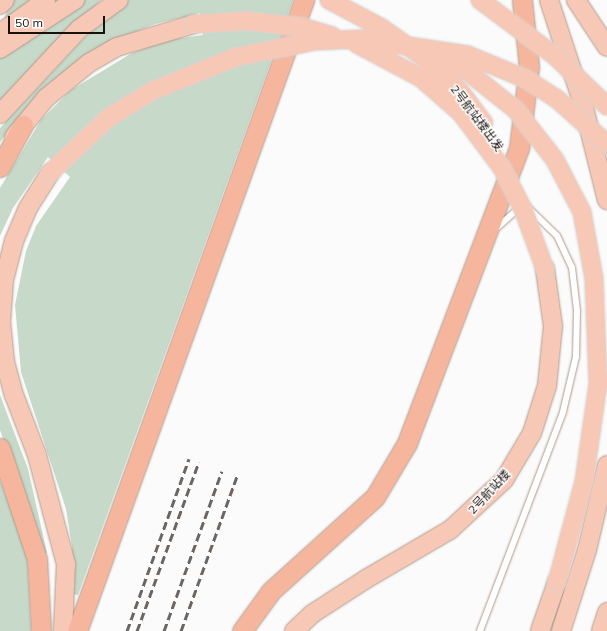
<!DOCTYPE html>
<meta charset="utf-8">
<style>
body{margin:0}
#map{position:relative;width:607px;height:631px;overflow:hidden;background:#fbfbfb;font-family:Mulish,"Noto Sans SC",sans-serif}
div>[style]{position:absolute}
.green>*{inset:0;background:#c7d9c8}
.roads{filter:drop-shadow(0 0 1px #af988a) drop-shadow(0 0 1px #af988a)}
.service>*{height:5.5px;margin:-2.75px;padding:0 2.75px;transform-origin:2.75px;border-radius:2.75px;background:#fff}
.primary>*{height:18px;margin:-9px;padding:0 9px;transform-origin:9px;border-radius:9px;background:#f8c8b6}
.trunk>*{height:19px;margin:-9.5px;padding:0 9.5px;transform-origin:9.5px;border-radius:9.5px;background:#f6b69e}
.rail>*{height:3px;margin-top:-1.5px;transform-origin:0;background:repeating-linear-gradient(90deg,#6c6663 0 8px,transparent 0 12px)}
.bridges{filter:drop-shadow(0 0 1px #d6d4d3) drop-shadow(0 0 1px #d6d4d3)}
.primary-bridge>*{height:18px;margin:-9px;padding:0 9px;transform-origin:9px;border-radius:9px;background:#f8c8b6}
span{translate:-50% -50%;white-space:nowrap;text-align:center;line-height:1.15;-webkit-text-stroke:3px #fff;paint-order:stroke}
.street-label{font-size:12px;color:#19110c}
.scale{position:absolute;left:8px;top:16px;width:97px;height:18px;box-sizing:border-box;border:2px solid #19110c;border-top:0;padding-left:5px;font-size:12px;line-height:14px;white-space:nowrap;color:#19110c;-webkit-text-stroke:3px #fff;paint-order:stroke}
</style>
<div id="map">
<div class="green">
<i style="clip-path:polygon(11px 0,101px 0,0 103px,0 30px)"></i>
<i style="clip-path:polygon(129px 0,293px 0,78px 595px,72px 594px,72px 547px,66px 509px,21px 372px,15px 305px,26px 251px,36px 226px,70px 177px,48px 157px,13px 208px,0 236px,0 188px,41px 120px,71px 90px,132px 53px,167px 40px,203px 35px,200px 13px,155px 24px,110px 42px,38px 97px,0 142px,0 128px,84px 38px)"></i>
<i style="clip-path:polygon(0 395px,28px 469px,47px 553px,42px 553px,0 430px)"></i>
<i style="clip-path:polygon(0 480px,27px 553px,31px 631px,0 631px)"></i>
</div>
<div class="roads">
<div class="service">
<i style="left:498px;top:227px;width:28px;rotate:-42deg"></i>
<i style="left:480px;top:631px;width:234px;rotate:-69.2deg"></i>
<i style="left:563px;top:412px;width:57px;rotate:-76.7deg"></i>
<i style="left:576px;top:357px;width:46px;rotate:-88.8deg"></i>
<i style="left:577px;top:311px;width:43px;rotate:-96.6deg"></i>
<i style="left:572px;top:268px;width:35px;rotate:-115deg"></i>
<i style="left:557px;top:236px;width:40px;rotate:-136deg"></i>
</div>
<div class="primary">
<i style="left:549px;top:0;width:109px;rotate:71.9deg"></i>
<i style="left:583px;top:104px;width:99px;rotate:76deg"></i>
<i style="left:576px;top:0;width:56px;rotate:56.6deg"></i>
<i style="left:0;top:5px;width:7px;rotate:-45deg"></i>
<i style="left:3px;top:31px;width:53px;rotate:-35.8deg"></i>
<i style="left:0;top:49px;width:90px;rotate:-33.2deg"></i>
<i style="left:0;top:114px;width:116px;rotate:-47.1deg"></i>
<i style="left:79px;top:29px;width:49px;rotate:-35.9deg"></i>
<i style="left:14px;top:137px;width:50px;rotate:-50.6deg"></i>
<i style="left:46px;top:98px;width:55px;rotate:-39.1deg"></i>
<i style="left:89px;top:63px;width:32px;rotate:-30deg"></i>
<i style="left:117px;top:47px;width:80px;rotate:-16.6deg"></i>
<i style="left:50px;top:173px;width:41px;rotate:122.2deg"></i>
<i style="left:28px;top:208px;width:36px;rotate:113deg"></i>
<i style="left:14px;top:241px;width:40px;rotate:104.4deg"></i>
<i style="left:4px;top:280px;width:42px;rotate:94.1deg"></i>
<i style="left:1px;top:322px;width:40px;rotate:84.3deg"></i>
<i style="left:5px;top:362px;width:34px;rotate:75deg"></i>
<i style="left:14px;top:395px;width:64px;rotate:69deg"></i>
<i style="left:37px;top:455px;width:113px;rotate:75.1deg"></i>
<i style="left:66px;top:564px;width:67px;rotate:92.6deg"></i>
<i style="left:294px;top:631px;width:25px;rotate:-43deg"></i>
<i style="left:312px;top:614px;width:64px;rotate:-32.9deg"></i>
<i style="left:366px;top:579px;width:97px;rotate:-30.3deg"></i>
<i style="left:450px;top:530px;width:74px;rotate:-42.8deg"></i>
<i style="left:504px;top:480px;width:55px;rotate:-59.2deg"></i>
<i style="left:532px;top:433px;width:49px;rotate:-72.3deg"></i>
<i style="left:547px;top:386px;width:60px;rotate:-84.3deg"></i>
<i style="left:553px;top:326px;width:58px;rotate:-98deg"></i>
<i style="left:540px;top:631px;width:52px;rotate:-70.9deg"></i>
<i style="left:561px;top:631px;width:85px;rotate:-72.2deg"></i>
<i style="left:587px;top:550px;width:87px;rotate:-76.8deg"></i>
<i style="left:601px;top:631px;width:20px;rotate:-72deg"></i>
</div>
<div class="trunk">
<i style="left:0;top:167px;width:48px;rotate:-61.3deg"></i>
<i style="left:0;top:448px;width:117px;rotate:71.6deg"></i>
<i style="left:37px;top:559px;width:72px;rotate:86.8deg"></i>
<i style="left:77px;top:631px;width:671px;rotate:-70.21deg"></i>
<i style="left:242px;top:631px;width:49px;rotate:-54.1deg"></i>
<i style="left:271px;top:591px;width:140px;rotate:-42.1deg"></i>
<i style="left:375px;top:497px;width:63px;rotate:-59.3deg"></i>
<i style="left:407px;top:443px;width:316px;rotate:-69.2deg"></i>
<i style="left:519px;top:148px;width:82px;rotate:-83deg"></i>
<i style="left:529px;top:67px;width:67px;rotate:-96deg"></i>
</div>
</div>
<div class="rail">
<i style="left:127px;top:631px;width:183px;rotate:-70.2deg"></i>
<i style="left:137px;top:631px;width:180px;rotate:-69.9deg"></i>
<i style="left:164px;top:631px;width:170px;rotate:-70.1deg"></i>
<i style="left:181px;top:631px;width:165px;rotate:-70.1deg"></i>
</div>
<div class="bridges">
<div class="primary-bridge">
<i style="left:329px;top:0;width:60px;rotate:27.8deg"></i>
<i style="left:382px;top:28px;width:54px;rotate:35.2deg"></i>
<i style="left:426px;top:59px;width:45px;rotate:43.2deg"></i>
<i style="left:459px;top:90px;width:41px;rotate:52.9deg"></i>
<i style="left:480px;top:0;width:94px;rotate:36.7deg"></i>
<i style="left:555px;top:56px;width:72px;rotate:43.9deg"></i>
<i style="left:194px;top:24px;width:52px;rotate:-3.3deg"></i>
<i style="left:246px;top:21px;width:57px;rotate:6deg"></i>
<i style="left:303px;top:27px;width:31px;rotate:17deg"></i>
<i style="left:399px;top:43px;width:74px;rotate:22.4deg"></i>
<i style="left:467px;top:71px;width:63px;rotate:38.5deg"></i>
<i style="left:516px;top:110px;width:63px;rotate:52deg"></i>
<i style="left:555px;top:160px;width:59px;rotate:62.6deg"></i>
<i style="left:582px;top:212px;width:68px;rotate:79.8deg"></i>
<i style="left:594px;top:279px;width:105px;rotate:87.8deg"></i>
<i style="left:598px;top:384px;width:98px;rotate:98.2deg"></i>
<i style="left:584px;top:481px;width:105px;rotate:105deg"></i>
<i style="left:357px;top:44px;width:72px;rotate:28deg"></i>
<i style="left:421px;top:78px;width:53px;rotate:41.2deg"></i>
<i style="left:461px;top:113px;width:69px;rotate:53.3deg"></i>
<i style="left:502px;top:168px;width:46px;rotate:62.9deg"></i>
<i style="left:523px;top:209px;width:64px;rotate:69.9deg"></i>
<i style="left:50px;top:173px;width:80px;rotate:-43.5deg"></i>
<i style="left:108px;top:118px;width:52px;rotate:-31.5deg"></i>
<i style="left:152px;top:91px;width:91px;rotate:-22deg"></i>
<i style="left:236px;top:57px;width:81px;rotate:-11.4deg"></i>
<i style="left:315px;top:41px;width:47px;rotate:-2.4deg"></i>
<i style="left:362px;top:39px;width:107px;rotate:8.6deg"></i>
<i style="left:468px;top:55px;width:63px;rotate:22.5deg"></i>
<i style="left:526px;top:79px;width:37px;rotate:33deg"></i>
<i style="left:557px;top:99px;width:67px;rotate:42deg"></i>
</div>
</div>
<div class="street-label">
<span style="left:477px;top:118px;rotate:53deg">2号航站楼出发</span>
<span style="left:489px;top:492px;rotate:-47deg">2号航站楼</span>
</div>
<div class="scale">50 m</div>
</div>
